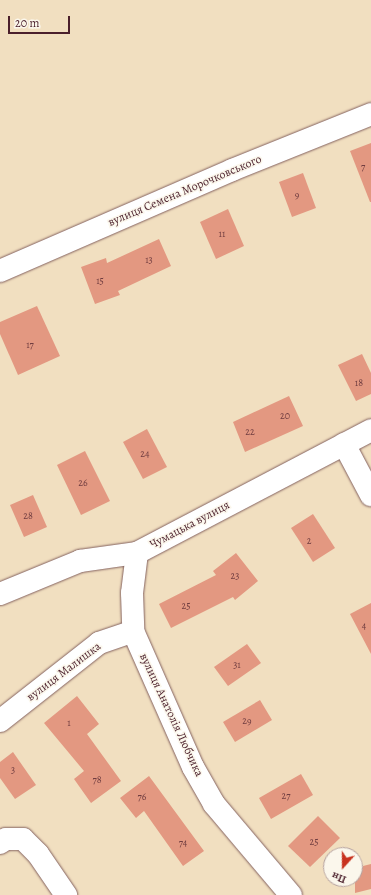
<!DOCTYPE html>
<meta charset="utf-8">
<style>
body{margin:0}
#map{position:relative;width:371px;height:895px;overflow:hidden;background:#f1dfc0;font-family:Alegreya,serif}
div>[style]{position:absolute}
.building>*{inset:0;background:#e39881}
.roads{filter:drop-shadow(0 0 1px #84625f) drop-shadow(0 0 1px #84625f)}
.minor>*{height:22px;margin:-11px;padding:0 11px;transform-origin:11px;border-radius:11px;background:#fff}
span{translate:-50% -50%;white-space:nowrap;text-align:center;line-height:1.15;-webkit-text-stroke:3px #fbf7ec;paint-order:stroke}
.number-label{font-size:10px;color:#703d40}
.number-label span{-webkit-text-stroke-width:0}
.street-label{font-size:12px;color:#4a1f2b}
.north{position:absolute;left:323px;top:847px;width:40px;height:40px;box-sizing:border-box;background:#fbf7ec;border:1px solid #b4a19f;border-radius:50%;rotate:201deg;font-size:11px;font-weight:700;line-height:16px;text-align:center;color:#4a1f2b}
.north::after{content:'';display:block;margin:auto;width:14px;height:18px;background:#c8321e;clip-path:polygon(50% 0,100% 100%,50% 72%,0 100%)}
.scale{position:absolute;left:8px;top:16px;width:62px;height:18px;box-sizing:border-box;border:2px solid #4a1f2b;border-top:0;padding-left:5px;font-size:12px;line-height:14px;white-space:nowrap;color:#4a1f2b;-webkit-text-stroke:3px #fbf7ec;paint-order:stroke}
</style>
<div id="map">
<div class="building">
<i style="clip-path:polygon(371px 143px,371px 202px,370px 202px,350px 151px)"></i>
<i style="clip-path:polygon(303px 173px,316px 208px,292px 217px,279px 182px)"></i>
<i style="clip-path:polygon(228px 209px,244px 246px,216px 259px,200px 222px)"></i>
<i style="clip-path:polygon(159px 239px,171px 266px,118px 291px,120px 295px,95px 304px,81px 267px,106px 258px,107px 263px)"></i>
<i style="clip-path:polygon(37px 306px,60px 356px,18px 375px,0 334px,0 322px)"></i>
<i style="clip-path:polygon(362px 354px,371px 373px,371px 394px,356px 401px,338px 365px)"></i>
<i style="clip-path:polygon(289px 396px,303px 426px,245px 452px,233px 422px)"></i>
<i style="clip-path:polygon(147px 429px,167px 467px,143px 479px,123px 442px)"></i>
<i style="clip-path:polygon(85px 451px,110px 501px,81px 515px,57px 465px)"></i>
<i style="clip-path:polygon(33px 495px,47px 527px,24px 537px,10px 505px)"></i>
<i style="clip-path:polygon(313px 514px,335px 548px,313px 562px,291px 528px)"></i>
<i style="clip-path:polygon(236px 553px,258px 581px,235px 600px,233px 597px,171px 628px,159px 604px,216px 575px,213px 571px)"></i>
<i style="clip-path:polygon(371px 603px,371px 654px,350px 614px)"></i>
<i style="clip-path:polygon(247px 644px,261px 663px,228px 686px,214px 667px)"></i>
<i style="clip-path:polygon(77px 696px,99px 724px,87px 734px,121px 781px,91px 803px,74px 779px,84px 771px,44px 723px)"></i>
<i style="clip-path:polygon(260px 700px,272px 720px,235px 742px,223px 722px)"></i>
<i style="clip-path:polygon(13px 752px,36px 785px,15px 799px,0 778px,0 762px)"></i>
<i style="clip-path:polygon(301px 774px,313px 795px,271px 819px,259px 798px)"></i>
<i style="clip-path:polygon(149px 776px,204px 851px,183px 866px,144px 811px,136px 818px,120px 798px)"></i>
<i style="clip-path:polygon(318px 816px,340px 838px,310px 867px,288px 846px)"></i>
<i style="clip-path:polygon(371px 864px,371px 889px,355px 893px,355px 868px)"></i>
</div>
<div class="roads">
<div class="minor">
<i style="left:0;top:271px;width:253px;rotate:-23.5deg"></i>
<i style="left:232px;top:170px;width:150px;rotate:-21.9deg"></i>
<i style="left:344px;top:444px;width:58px;rotate:62.1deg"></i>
<i style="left:137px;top:553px;width:40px;rotate:97.1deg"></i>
<i style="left:132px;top:593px;width:38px;rotate:88deg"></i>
<i style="left:133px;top:631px;width:149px;rotate:66.2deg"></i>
<i style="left:193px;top:767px;width:43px;rotate:60.4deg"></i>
<i style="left:214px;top:804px;width:119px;rotate:49.8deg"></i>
<i style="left:0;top:594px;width:87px;rotate:-22.4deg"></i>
<i style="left:80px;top:561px;width:58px;rotate:-8deg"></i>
<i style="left:137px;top:553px;width:264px;rotate:-27.7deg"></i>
<i style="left:0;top:721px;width:126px;rotate:-38.2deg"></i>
<i style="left:99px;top:643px;width:36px;rotate:-19deg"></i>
<i style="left:0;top:843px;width:7px;rotate:-34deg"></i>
<i style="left:6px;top:839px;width:17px"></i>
<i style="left:23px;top:839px;width:21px;rotate:45deg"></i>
<i style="left:38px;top:854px;width:50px;rotate:55.7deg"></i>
</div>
</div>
<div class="number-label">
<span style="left:363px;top:167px">7</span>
<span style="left:297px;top:195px">9</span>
<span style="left:222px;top:234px">11</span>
<span style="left:149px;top:260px">13</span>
<span style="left:100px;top:281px">15</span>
<span style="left:30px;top:345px">17</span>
<span style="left:359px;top:383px">18</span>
<span style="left:285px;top:416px">20</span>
<span style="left:250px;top:432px">22</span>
<span style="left:145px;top:454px">24</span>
<span style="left:83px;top:483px">26</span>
<span style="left:28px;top:516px">28</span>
<span style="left:309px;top:541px">2</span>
<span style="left:235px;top:576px">23</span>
<span style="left:186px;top:606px">25</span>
<span style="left:364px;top:626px">4</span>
<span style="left:237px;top:665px">31</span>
<span style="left:247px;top:721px">29</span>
<span style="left:69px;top:723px">1</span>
<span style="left:13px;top:770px">3</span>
<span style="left:97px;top:780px">78</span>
<span style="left:286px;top:796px">27</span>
<span style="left:142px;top:797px">76</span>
<span style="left:314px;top:842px">25</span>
<span style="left:183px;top:843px">74</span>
</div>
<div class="street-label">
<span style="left:185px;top:191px;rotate:-23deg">вулиця Семена Морочковського</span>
<span style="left:190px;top:525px;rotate:-28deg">Чумацька вулиця</span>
<span style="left:64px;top:672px;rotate:-37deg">вулиця Малишка</span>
<span style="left:171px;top:715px;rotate:65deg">вулиця Анатолія Любчика</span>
</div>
<div class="north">Пн</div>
<div class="scale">20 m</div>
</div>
